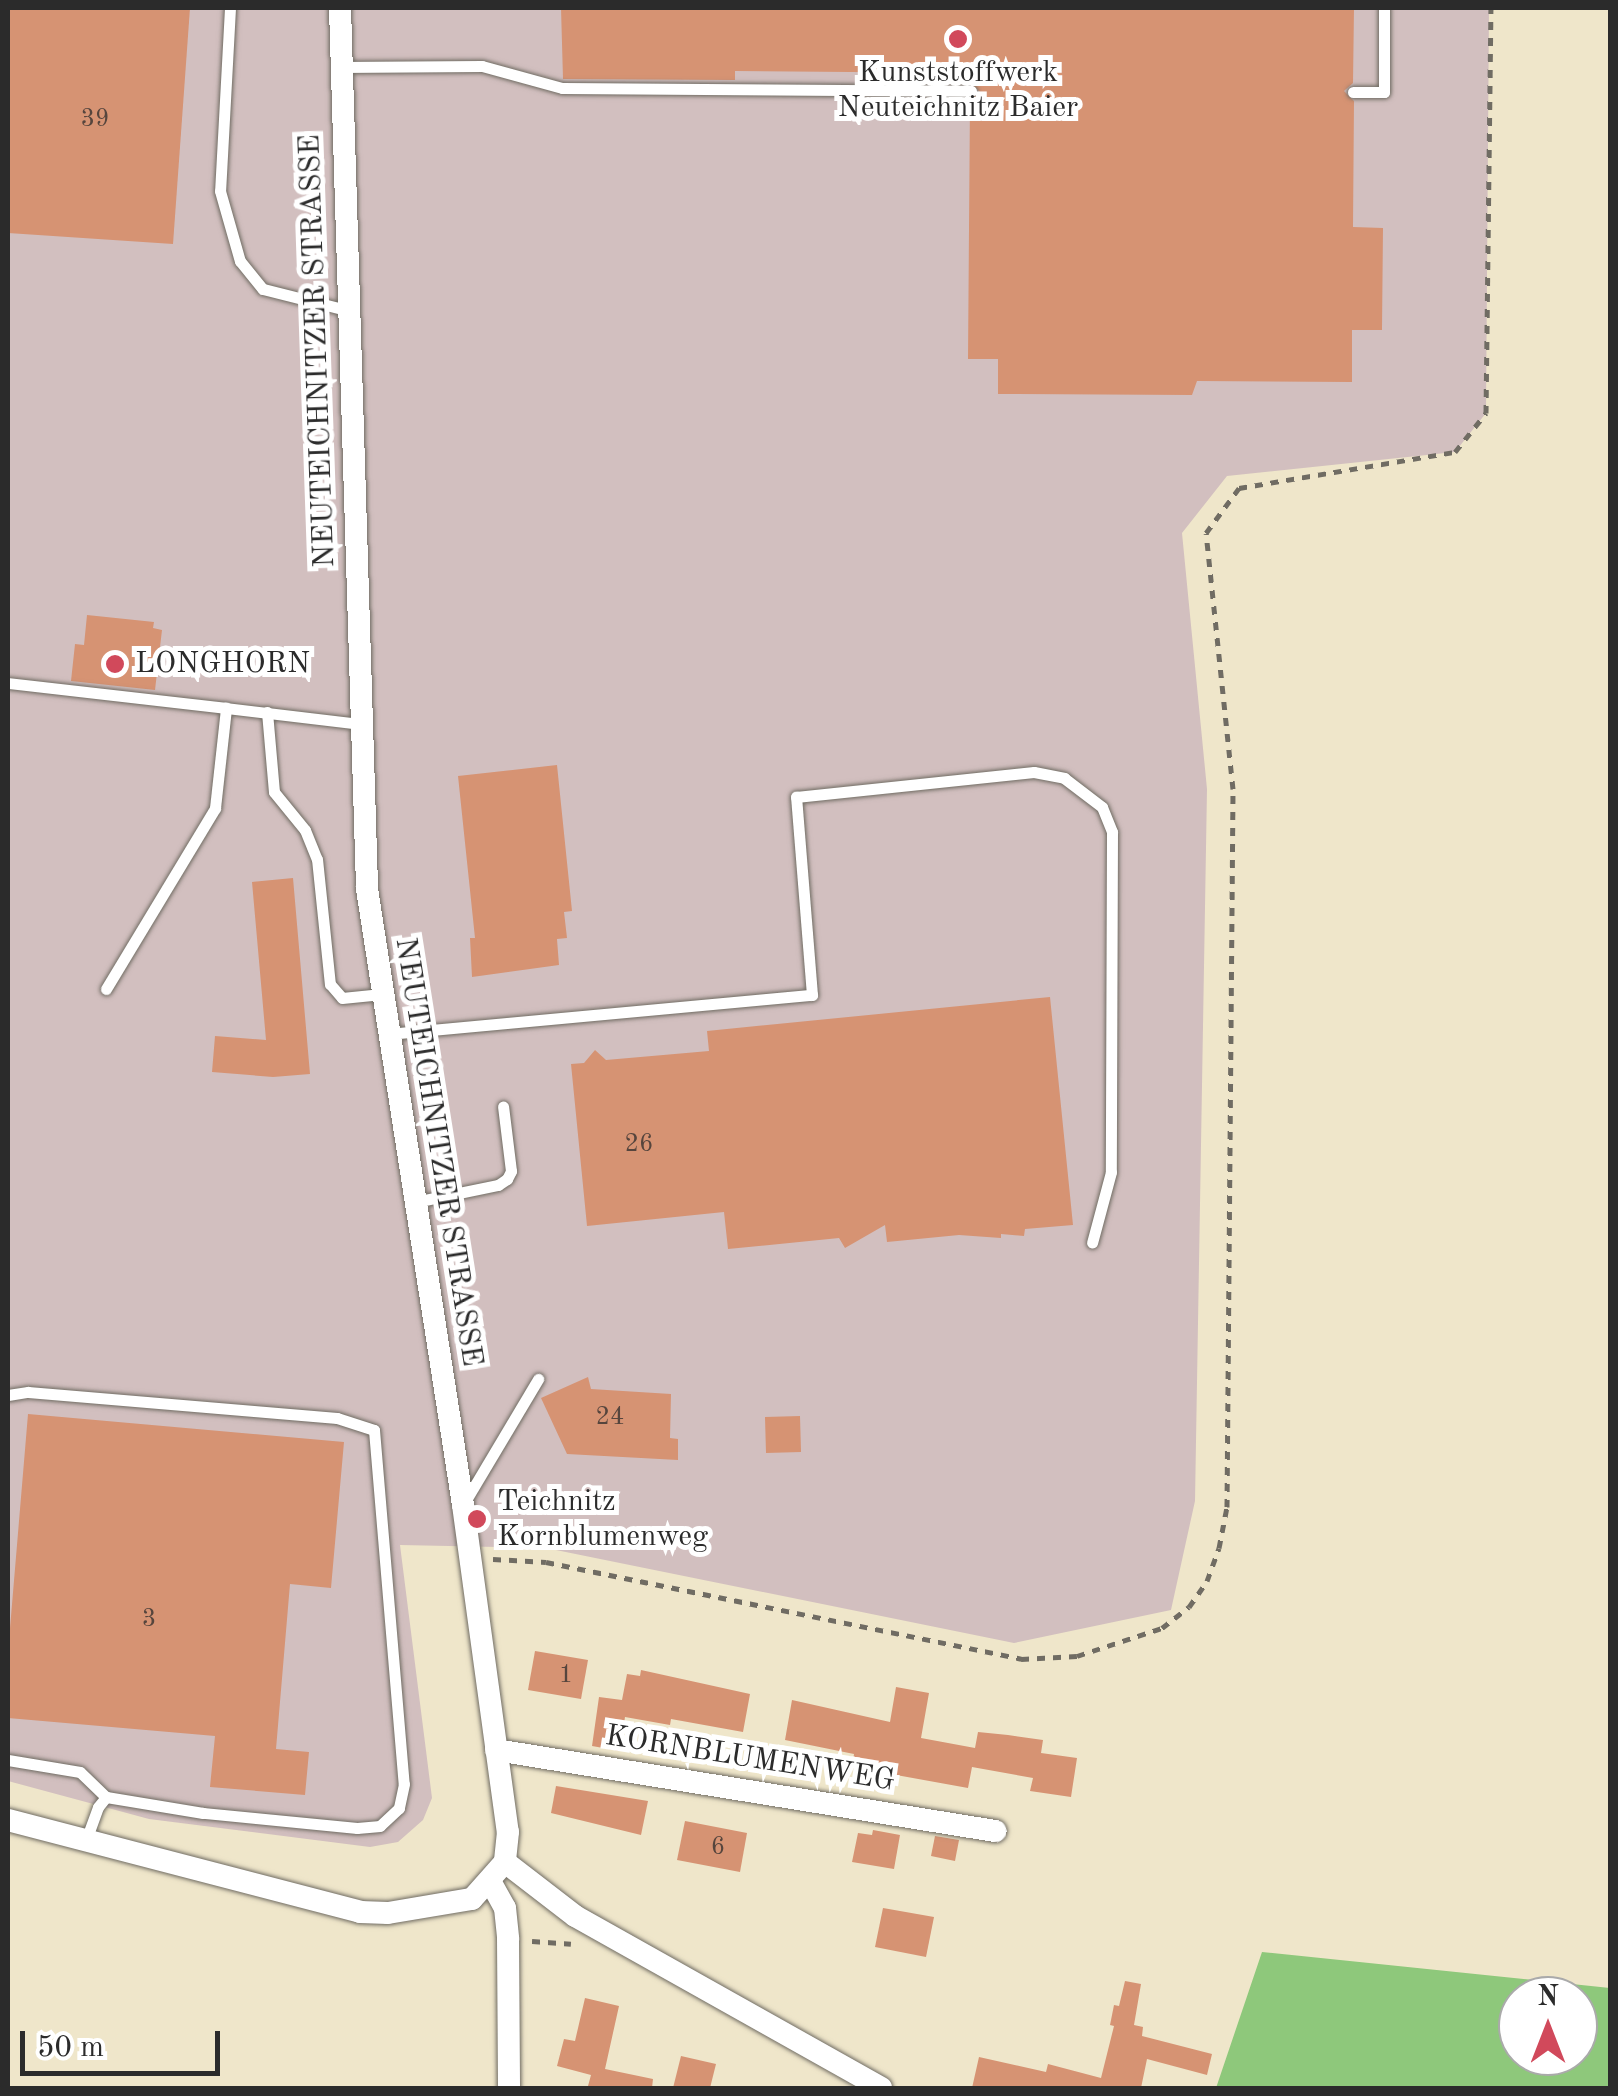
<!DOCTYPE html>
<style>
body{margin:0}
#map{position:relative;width:1618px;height:2096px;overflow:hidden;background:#efe6ca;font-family:"Old Standard TT",serif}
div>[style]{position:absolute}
.industrial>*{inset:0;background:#d2bfbf}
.green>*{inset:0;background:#8ec87b}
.building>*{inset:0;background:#d69373}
.path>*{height:5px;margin-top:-2.5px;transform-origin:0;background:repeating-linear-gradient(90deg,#706c63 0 8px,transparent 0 16px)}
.roads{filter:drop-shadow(0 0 2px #706c63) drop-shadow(0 0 2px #706c63)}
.service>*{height:11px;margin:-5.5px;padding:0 5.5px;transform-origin:5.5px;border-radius:5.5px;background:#fff}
.minor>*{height:22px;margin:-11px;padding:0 11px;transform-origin:11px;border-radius:11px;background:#fff}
.dots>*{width:28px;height:28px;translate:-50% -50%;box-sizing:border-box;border:5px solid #fff;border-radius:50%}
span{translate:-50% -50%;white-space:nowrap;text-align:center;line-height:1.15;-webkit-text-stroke:10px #fff;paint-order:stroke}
.number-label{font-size:25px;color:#56453d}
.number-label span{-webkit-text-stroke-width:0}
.poi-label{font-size:30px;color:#2b2b2b}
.left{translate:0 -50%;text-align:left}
.street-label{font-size:30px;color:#2b2b2b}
.frame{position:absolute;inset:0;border:10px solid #2b2b2b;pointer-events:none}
.north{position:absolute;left:1498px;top:1976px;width:100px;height:100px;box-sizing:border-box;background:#fff;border:2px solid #aaa;border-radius:50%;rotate:0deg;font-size:28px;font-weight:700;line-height:40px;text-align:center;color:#2b2b2b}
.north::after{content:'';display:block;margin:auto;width:35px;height:45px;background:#d1495b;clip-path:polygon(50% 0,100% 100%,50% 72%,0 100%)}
.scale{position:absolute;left:20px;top:2031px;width:200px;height:45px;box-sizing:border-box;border:5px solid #2b2b2b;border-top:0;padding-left:12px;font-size:30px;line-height:35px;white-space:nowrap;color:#2b2b2b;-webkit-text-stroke:8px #fff;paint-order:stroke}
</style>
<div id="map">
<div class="industrial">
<i style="clip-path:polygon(8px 8px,1489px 8px,1486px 413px,1455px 452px,1227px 476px,1182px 533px,1207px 789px,1195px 1501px,1171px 1610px,1014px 1643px,546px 1548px,400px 1545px,432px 1798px,423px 1820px,398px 1842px,370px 1847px,149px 1819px,8px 1781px)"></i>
</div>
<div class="green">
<i style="clip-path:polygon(evenodd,1262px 1952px,1610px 1988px,1610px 2088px,1216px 2088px,1262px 1952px,1518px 1996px,1578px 1996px,1578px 2056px,1518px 2056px,1518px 1996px)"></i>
</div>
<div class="building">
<i style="clip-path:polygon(8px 8px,190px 8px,173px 244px,8px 233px)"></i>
<i style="clip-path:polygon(561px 8px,1354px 8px,1353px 83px,1344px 91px,1354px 101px,1353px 227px,1383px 228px,1382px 330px,1352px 330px,1352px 382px,1197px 381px,1192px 395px,998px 394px,998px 359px,968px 359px,970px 100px,980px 92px,970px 82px,970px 73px,735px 71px,735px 80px,563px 79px)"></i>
<i style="clip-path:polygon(87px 615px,154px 622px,153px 628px,162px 630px,155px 690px,71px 681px,75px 644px,84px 645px)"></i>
<i style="clip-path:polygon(557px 765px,572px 911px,564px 912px,567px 938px,557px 939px,559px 965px,472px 977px,470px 938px,475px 938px,458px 776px)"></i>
<i style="clip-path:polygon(293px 878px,310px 1074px,273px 1077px,212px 1072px,215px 1036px,266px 1040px,252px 882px)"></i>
<i style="clip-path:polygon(1050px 997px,1073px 1225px,1025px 1229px,1024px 1236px,1001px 1234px,1001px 1238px,959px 1235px,887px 1242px,885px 1225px,845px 1248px,839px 1238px,728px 1249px,724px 1212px,587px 1226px,571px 1064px,584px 1063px,595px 1050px,606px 1060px,709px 1051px,707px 1031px)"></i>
<i style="clip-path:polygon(588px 1377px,591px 1389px,671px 1394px,670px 1438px,678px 1439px,678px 1460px,567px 1454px,541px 1398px)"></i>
<i style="clip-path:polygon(28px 1414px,344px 1442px,331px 1588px,290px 1584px,276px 1749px,309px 1752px,305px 1795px,210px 1787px,215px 1736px,8px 1718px,8px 1652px)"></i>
<i style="clip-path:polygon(800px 1416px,801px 1452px,766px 1453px,765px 1417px)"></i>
<i style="clip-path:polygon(535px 1651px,588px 1660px,581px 1699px,528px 1690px)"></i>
<i style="clip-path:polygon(641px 1670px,750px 1694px,743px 1732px,671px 1719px,670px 1725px,625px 1717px,620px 1751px,592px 1746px,599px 1697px,622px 1700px,627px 1674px,640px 1676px)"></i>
<i style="clip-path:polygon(896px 1687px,929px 1693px,921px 1738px,975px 1748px,978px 1732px,1008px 1735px,1043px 1740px,1041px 1753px,1077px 1758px,1071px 1797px,1030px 1791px,1033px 1778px,972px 1767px,968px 1788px,852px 1767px,854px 1754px,785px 1740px,792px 1700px,890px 1722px)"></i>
<i style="clip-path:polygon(556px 1786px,648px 1801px,641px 1835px,551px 1813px)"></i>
<i style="clip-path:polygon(685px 1821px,747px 1833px,740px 1872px,677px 1860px)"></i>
<i style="clip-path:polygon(873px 1830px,900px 1835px,894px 1869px,852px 1862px,858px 1833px,872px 1835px)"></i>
<i style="clip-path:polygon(935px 1836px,959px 1840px,955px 1861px,931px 1856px)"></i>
<i style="clip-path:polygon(883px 1908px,934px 1917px,926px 1957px,875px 1947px)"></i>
<i style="clip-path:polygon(1125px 1981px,1141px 1984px,1134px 2025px,1143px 2027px,1142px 2036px,1212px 2054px,1207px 2075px,1147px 2059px,1141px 2088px,972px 2088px,979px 2057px,1046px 2072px,1048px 2064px,1101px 2078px,1114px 2026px,1110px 2025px,1114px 2005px,1119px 2006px)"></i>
<i style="clip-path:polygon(585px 1998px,619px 2006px,605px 2069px,653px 2079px,652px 2088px,588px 2086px,591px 2075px,557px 2066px,564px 2039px,575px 2041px)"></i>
<i style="clip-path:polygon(681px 2056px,716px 2064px,710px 2088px,673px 2088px)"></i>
</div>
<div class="path">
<i style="left:493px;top:1559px;width:53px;rotate:3.2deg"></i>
<i style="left:546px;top:1562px;width:485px;rotate:11.5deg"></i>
<i style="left:1021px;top:1659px;width:56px;rotate:-3.1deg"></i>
<i style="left:1077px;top:1656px;width:89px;rotate:-18.2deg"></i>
<i style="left:1162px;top:1628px;width:34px;rotate:-38deg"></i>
<i style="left:1189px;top:1607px;width:32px;rotate:-55deg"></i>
<i style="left:1207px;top:1581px;width:35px;rotate:-70deg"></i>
<i style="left:1219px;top:1548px;width:42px;rotate:-79deg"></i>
<i style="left:1227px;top:1507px;width:718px;rotate:-89.52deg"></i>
<i style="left:1233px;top:789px;width:257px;rotate:-96deg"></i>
<i style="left:1206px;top:533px;width:56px;rotate:-53.7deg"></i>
<i style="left:1239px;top:488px;width:219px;rotate:-9.5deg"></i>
<i style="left:1455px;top:452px;width:50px;rotate:-51.5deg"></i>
<i style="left:1486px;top:413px;width:405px;rotate:-89.3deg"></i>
<i style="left:532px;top:1941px;width:39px;rotate:4deg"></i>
</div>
<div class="roads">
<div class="service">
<i style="left:230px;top:8px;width:183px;rotate:93.1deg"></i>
<i style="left:220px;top:191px;width:73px;rotate:74.1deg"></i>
<i style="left:240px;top:261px;width:36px;rotate:51deg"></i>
<i style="left:263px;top:289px;width:86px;rotate:14.2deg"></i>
<i style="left:339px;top:67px;width:143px;rotate:-0.4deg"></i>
<i style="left:482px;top:66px;width:83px;rotate:15.4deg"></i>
<i style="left:562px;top:88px;width:409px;rotate:0.4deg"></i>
<i style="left:1353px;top:92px;width:31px"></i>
<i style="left:1384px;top:92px;width:84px;rotate:-90deg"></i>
<i style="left:8px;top:683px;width:219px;rotate:6.5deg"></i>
<i style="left:267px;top:712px;width:80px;rotate:85deg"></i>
<i style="left:274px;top:792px;width:49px;rotate:50.8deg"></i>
<i style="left:305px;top:830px;width:31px;rotate:68deg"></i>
<i style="left:317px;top:859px;width:126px;rotate:84.1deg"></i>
<i style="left:330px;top:984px;width:18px;rotate:49deg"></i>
<i style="left:342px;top:998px;width:40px;rotate:-5.7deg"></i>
<i style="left:106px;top:989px;width:211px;rotate:-58.9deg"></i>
<i style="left:215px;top:808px;width:101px;rotate:-83.7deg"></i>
<i style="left:226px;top:708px;width:135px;rotate:6.8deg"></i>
<i style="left:388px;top:1034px;width:426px;rotate:-5.3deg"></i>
<i style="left:812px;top:995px;width:199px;rotate:-94.6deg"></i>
<i style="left:796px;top:797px;width:239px;rotate:-6deg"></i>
<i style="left:1034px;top:772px;width:31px;rotate:11deg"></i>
<i style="left:1064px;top:778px;width:48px;rotate:37.3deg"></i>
<i style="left:1102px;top:807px;width:27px;rotate:68deg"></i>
<i style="left:1112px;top:832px;width:340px;rotate:90.2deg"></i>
<i style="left:1111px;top:1172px;width:73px;rotate:105deg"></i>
<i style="left:415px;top:1202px;width:85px;rotate:-11.6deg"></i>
<i style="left:498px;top:1185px;width:11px;rotate:-34deg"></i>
<i style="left:507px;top:1179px;width:9px;rotate:-63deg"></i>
<i style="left:511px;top:1171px;width:65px;rotate:-97deg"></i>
<i style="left:8px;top:1395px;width:20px;rotate:-9deg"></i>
<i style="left:28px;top:1392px;width:310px;rotate:4.8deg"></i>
<i style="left:337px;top:1418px;width:39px;rotate:18deg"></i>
<i style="left:374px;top:1430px;width:355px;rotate:85.2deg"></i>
<i style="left:404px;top:1784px;width:25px;rotate:102deg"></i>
<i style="left:399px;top:1808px;width:26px;rotate:137deg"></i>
<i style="left:380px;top:1826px;width:23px;rotate:175deg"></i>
<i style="left:357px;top:1828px;width:155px;rotate:-174.4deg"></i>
<i style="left:203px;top:1813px;width:98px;rotate:-170.6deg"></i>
<i style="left:466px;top:1500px;width:141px;rotate:-59.2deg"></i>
<i style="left:8px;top:1760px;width:73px;rotate:9.5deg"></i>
<i style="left:80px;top:1772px;width:36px;rotate:44deg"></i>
<i style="left:86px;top:1840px;width:35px;rotate:-70deg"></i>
<i style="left:98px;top:1807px;width:13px;rotate:-51deg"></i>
</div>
<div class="minor">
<i style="left:340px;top:8px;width:881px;rotate:88.24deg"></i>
<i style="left:367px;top:889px;width:623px;rotate:81.14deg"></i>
<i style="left:463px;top:1505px;width:330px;rotate:82.2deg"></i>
<i style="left:508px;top:1832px;width:30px;rotate:96deg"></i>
<i style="left:496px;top:1750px;width:506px;rotate:9.22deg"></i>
<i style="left:8px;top:1820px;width:364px;rotate:14.6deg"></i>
<i style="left:360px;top:1912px;width:28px;rotate:2deg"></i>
<i style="left:388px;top:1913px;width:85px;rotate:-9.5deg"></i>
<i style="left:472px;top:1899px;width:50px;rotate:-48.3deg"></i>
<i style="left:505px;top:1862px;width:88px;rotate:37.6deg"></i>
<i style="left:575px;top:1916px;width:351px;rotate:29.3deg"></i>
<i style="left:490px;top:1881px;width:31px;rotate:61deg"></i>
<i style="left:505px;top:1908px;width:31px;rotate:84deg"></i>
<i style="left:508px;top:1939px;width:149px;rotate:89.6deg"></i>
</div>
</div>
<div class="dots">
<i style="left:958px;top:39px;background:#d1495b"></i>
<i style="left:115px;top:664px;background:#d1495b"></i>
<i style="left:477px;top:1519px;background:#d1495b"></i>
</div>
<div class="number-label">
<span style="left:95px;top:120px">39</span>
<span style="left:639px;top:1145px">26</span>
<span style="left:610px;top:1418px">24</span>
<span style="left:149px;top:1620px">3</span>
<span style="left:566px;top:1676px">1</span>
<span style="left:718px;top:1848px">6</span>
</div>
<div class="poi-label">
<span style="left:958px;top:90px">Kunststoffwerk<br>Neuteichnitz Baier</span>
<span class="left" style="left:135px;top:664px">LONGHORN</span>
<span class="left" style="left:497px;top:1519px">Teichnitz<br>Kornblumenweg</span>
</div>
<div class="street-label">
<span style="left:318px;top:351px;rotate:-92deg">NEUTEICHNITZER STRASSE</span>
<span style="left:438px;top:1152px;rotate:81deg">NEUTEICHNITZER STRASSE</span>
<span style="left:750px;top:1759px;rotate:9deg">KORNBLUMENWEG</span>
</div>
<div class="frame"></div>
<div class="north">N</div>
<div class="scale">50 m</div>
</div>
